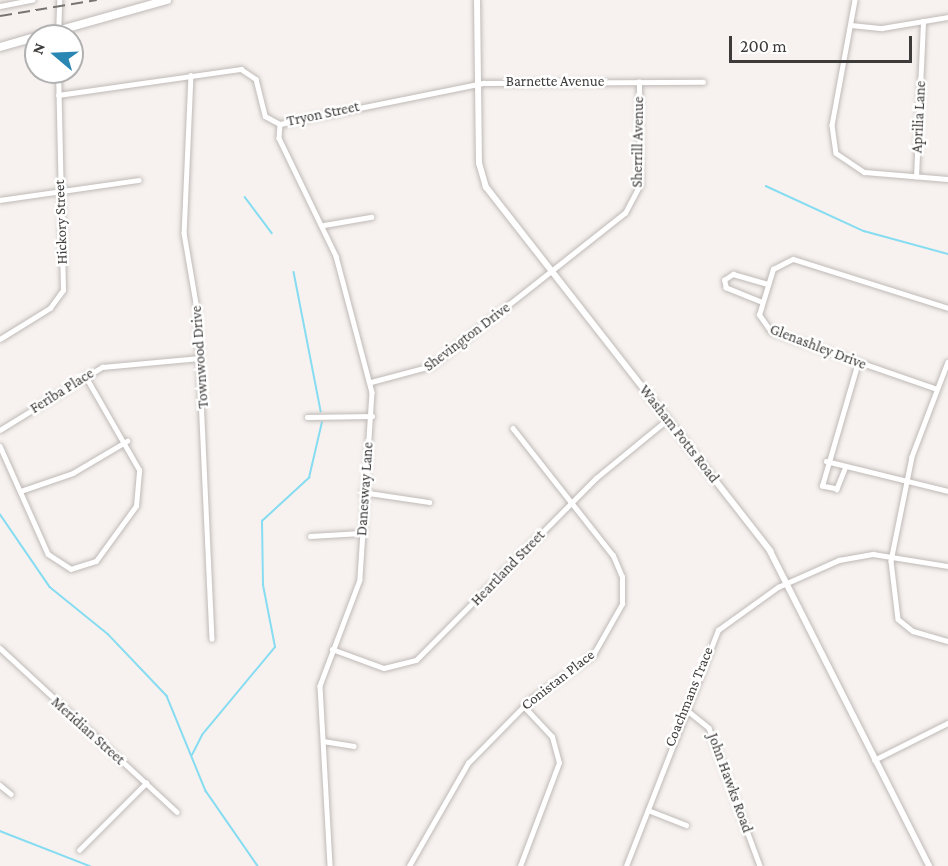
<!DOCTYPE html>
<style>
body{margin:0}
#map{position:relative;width:948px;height:866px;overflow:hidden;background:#f7f2ef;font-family:"Crimson Pro",serif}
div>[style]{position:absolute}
.stream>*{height:1.5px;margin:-0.75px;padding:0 0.75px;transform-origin:0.75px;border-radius:0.75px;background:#86dcf1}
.roads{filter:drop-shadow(0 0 2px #bfbab7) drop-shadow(0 0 2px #bfbab7)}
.minor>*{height:4.5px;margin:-2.25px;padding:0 2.25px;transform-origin:2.25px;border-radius:2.25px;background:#fff}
.tertiary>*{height:6px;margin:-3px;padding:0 3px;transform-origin:3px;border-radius:3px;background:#fff}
.primary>*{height:8px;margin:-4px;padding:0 4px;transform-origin:4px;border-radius:4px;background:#fff}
.rail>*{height:1.5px;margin-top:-0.75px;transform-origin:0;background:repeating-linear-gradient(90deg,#767371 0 12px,transparent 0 18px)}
span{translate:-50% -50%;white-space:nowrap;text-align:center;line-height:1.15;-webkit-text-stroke:5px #fff;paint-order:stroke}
.street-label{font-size:15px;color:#3e3c3b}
.north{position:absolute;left:24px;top:24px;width:60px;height:60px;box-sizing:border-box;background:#fff;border:2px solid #b2b1b1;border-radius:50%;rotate:289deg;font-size:16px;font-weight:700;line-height:24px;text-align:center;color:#3e3c3b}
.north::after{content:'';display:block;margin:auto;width:21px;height:27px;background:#2a86b3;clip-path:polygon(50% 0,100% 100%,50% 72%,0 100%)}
.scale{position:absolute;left:729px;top:36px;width:183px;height:27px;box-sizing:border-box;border:3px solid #3e3c3b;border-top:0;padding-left:8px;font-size:18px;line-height:21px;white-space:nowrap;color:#3e3c3b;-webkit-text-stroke:4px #fff;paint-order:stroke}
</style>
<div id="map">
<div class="stream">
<i style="left:766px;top:186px;width:108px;rotate:24.7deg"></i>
<i style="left:864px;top:231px;width:87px;rotate:15.3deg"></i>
<i style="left:245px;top:197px;width:45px;rotate:53.1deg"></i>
<i style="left:294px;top:272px;width:142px;rotate:79deg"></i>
<i style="left:0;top:514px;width:88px;rotate:55.6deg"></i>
<i style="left:50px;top:587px;width:75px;rotate:39deg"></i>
<i style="left:108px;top:634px;width:86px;rotate:46.4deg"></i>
<i style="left:167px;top:696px;width:103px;rotate:67.7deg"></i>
<i style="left:206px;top:791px;width:91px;rotate:55.3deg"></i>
<i style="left:192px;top:755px;width:22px;rotate:-63deg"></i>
<i style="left:202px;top:735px;width:114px;rotate:-50.3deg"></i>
<i style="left:275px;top:647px;width:63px;rotate:-101deg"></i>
<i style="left:263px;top:585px;width:64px;rotate:-90.9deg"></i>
<i style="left:262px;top:521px;width:64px;rotate:-42.5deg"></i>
<i style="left:309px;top:478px;width:57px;rotate:-76.9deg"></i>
<i style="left:0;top:831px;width:97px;rotate:21.3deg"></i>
</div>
<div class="roads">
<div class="minor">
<i style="left:855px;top:0;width:127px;rotate:100.4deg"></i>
<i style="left:832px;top:125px;width:28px;rotate:82deg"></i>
<i style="left:836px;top:153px;width:34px;rotate:34deg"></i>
<i style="left:864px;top:172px;width:84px;rotate:4.8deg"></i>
<i style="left:0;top:6px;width:33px;rotate:-11deg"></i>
<i style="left:851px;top:25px;width:31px;rotate:6deg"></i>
<i style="left:882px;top:28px;width:67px;rotate:-9.5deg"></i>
<i style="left:58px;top:36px;width:36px;rotate:-88deg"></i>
<i style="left:191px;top:75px;width:158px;rotate:92.5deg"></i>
<i style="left:184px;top:233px;width:77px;rotate:80.3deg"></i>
<i style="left:197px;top:309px;width:330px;rotate:87.4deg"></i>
<i style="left:58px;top:95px;width:185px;rotate:-8.1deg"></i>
<i style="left:241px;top:69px;width:18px;rotate:34deg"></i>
<i style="left:256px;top:79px;width:38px;rotate:76deg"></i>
<i style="left:265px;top:116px;width:17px;rotate:28deg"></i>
<i style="left:280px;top:124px;width:208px;rotate:-11.4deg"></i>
<i style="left:484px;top:83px;width:219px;rotate:-0.3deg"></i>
<i style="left:280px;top:124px;width:14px;rotate:94deg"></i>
<i style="left:279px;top:138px;width:131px;rotate:64.2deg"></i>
<i style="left:336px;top:256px;width:141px;rotate:75.2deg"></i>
<i style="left:372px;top:392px;width:188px;rotate:93.7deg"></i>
<i style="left:360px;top:580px;width:113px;rotate:110.7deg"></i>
<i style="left:320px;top:686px;width:180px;rotate:86.8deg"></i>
<i style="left:916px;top:177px;width:156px;rotate:-87.4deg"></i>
<i style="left:0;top:200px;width:140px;rotate:-8.2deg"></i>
<i style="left:324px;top:225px;width:48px;rotate:-9.7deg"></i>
<i style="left:761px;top:302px;width:38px;rotate:-158deg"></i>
<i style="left:726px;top:288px;width:8px;rotate:-104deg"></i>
<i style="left:724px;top:280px;width:11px;rotate:-34deg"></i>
<i style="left:733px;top:274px;width:35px;rotate:16deg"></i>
<i style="left:0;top:339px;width:59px;rotate:-31.8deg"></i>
<i style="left:50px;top:308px;width:22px;rotate:-54deg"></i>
<i style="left:63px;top:290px;width:218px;rotate:-91.3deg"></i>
<i style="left:948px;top:362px;width:102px;rotate:110.8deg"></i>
<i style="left:912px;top:457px;width:106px;rotate:101.4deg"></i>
<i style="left:891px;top:561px;width:58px;rotate:83.1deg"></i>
<i style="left:898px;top:619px;width:19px;rotate:39deg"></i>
<i style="left:913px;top:631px;width:36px;rotate:16deg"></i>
<i style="left:371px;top:382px;width:62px;rotate:-14.9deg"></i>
<i style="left:431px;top:366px;width:247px;rotate:-38.3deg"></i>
<i style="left:625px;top:213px;width:32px;rotate:-62deg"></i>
<i style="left:640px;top:185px;width:103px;rotate:-90.6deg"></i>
<i style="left:936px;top:389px;width:175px;rotate:-160.9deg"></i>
<i style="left:771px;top:332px;width:21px;rotate:-125deg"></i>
<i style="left:759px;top:315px;width:48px;rotate:-73.1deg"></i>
<i style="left:773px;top:269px;width:22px;rotate:-27deg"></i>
<i style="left:793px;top:259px;width:163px;rotate:17.5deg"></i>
<i style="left:307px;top:417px;width:65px;rotate:-0.9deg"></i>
<i style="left:0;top:430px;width:120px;rotate:-31.7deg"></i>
<i style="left:102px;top:367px;width:98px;rotate:-5.2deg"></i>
<i style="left:0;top:446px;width:118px;rotate:66deg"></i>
<i style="left:48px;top:554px;width:27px;rotate:33deg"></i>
<i style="left:71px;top:569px;width:26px;rotate:-18deg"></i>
<i style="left:96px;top:561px;width:68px;rotate:-54deg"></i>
<i style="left:136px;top:506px;width:36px;rotate:-85deg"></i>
<i style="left:139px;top:470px;width:108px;rotate:-119.9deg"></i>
<i style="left:826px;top:461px;width:126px;rotate:13.8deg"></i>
<i style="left:845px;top:469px;width:22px;rotate:112deg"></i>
<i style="left:837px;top:489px;width:15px;rotate:-169deg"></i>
<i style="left:822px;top:486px;width:129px;rotate:-73.8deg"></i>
<i style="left:21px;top:491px;width:55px;rotate:-19.1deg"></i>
<i style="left:73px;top:473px;width:63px;rotate:-30.7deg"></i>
<i style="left:362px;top:492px;width:68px;rotate:8.5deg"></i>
<i style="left:310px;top:536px;width:51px;rotate:-3.4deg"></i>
<i style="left:0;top:648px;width:241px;rotate:42.8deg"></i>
<i style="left:332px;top:649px;width:55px;rotate:20.1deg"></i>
<i style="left:384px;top:668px;width:33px;rotate:-14deg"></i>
<i style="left:416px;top:660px;width:256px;rotate:-45.3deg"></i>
<i style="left:596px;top:478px;width:93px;rotate:-39.3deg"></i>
<i style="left:687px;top:710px;width:28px;rotate:39deg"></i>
<i style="left:709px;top:728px;width:147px;rotate:69.7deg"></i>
<i style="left:323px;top:741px;width:31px;rotate:9deg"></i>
<i style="left:874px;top:760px;width:83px;rotate:-26.6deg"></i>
<i style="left:0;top:785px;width:14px;rotate:39deg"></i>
<i style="left:648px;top:810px;width:41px;rotate:21.5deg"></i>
<i style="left:79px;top:850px;width:95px;rotate:-45deg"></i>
<i style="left:409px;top:866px;width:119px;rotate:-60.2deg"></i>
<i style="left:468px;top:763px;width:90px;rotate:-45.5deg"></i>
<i style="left:531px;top:699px;width:76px;rotate:-35.4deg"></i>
<i style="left:593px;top:655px;width:59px;rotate:-60.4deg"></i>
<i style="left:622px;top:604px;width:27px;rotate:-90deg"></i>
<i style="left:622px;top:577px;width:23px;rotate:-113deg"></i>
<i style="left:613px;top:556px;width:162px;rotate:-128.2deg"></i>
<i style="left:520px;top:866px;width:110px;rotate:-69.3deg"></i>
<i style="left:559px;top:763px;width:27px;rotate:-105deg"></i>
<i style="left:552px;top:737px;width:42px;rotate:-133.1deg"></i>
<i style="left:626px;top:866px;width:253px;rotate:-68.7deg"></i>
<i style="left:718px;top:630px;width:74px;rotate:-35.6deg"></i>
<i style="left:778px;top:587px;width:67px;rotate:-23.9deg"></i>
<i style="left:839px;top:560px;width:35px;rotate:-10deg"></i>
<i style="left:873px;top:554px;width:76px;rotate:9.1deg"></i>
</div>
<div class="tertiary">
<i style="left:477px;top:0;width:163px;rotate:89.3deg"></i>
<i style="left:479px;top:163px;width:25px;rotate:74deg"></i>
<i style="left:486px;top:187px;width:462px;rotate:52deg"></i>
<i style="left:770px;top:551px;width:353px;rotate:63.2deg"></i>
</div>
<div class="primary">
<i style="left:39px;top:36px;width:133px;rotate:-15.7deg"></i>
<i style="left:0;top:47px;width:37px;rotate:-16deg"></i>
</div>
</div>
<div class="rail">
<i style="left:0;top:16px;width:98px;rotate:-9.4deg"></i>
</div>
<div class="street-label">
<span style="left:555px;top:82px">Barnette Avenue</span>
<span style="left:323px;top:114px;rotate:-12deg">Tryon Street</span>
<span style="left:919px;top:117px;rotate:-87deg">Aprilia Lane</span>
<span style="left:638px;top:142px;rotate:-89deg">Sherrill Avenue</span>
<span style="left:61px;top:222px;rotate:-92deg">Hickory Street</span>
<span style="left:467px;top:337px;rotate:-37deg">Shevington Drive</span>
<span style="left:818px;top:347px;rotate:21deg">Glenashley Drive</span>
<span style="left:200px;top:357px;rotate:-94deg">Townwood Drive</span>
<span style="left:62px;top:391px;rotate:-32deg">Feriba Place</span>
<span style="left:679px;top:434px;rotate:52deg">Washam Potts Road</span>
<span style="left:365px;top:489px;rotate:-86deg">Danesway Lane</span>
<span style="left:508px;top:568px;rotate:-46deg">Heartland Street</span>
<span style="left:558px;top:680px;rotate:-38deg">Conistan Place</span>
<span style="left:689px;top:697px;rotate:-68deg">Coachmans Trace</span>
<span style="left:88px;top:731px;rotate:42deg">Meridian Street</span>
<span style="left:730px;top:783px;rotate:70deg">John Hawks Road</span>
</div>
<div class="north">N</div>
<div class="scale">200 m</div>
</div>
